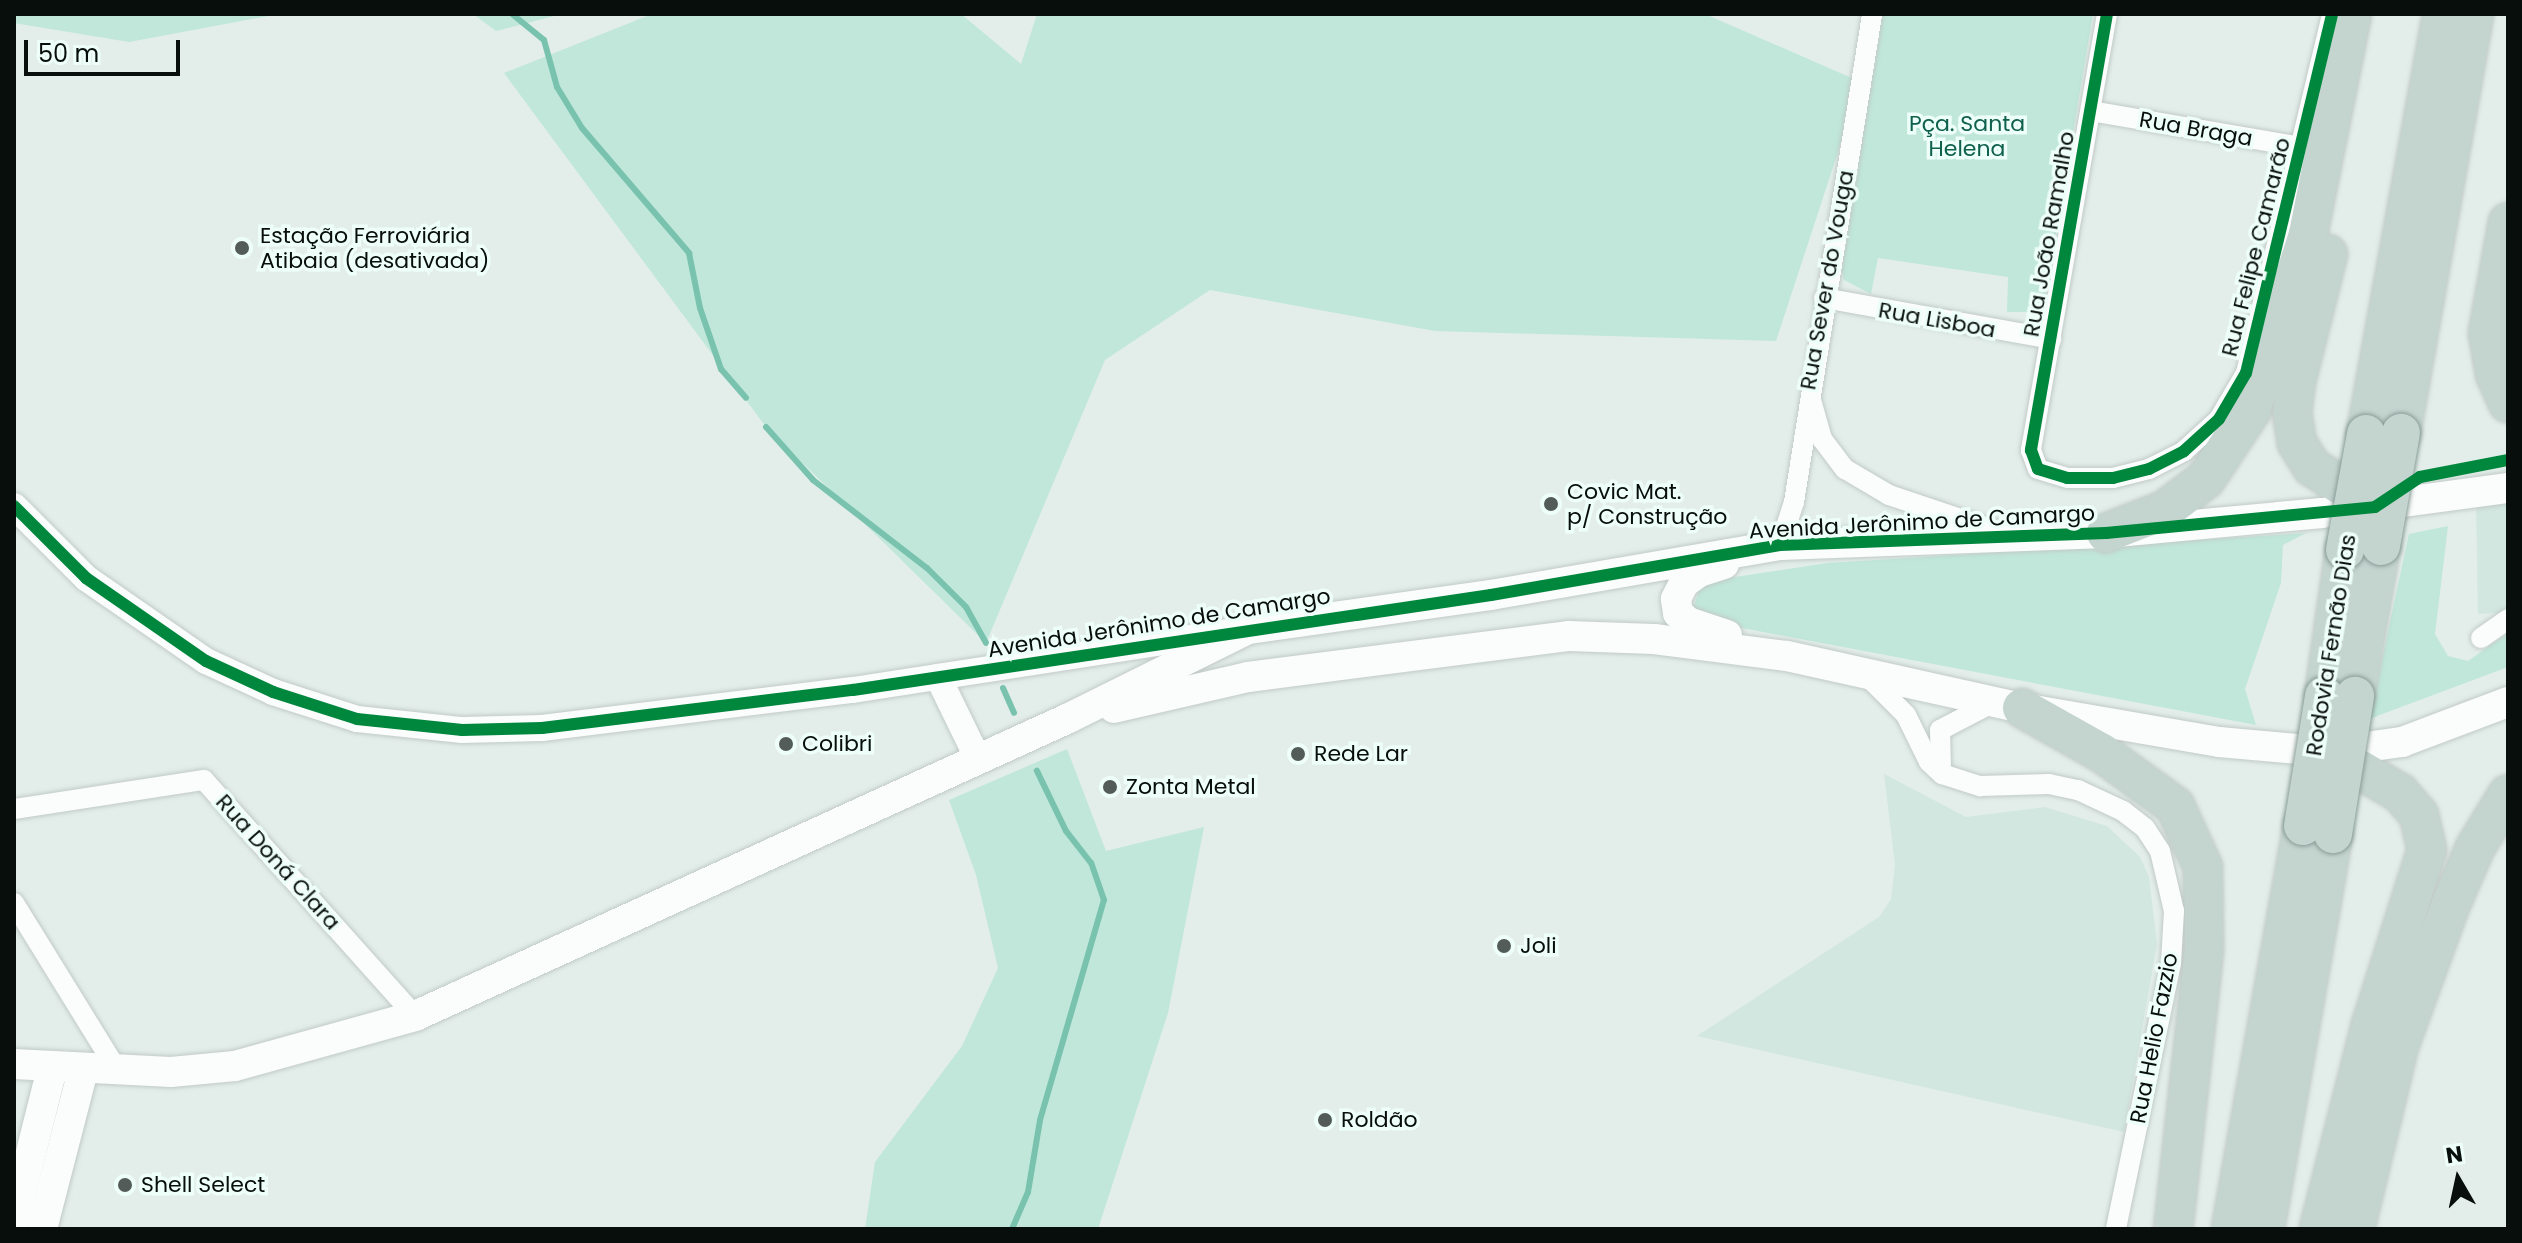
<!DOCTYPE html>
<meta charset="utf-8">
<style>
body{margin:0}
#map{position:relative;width:2522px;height:1243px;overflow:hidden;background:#e3eeea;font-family:Poppins,sans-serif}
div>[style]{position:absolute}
.built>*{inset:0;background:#d2e7df}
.green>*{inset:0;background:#c0e7da}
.stream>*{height:6px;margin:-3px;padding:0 3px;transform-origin:3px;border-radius:3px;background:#79c3ae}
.roads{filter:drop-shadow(0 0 2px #c1cac7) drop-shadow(0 0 2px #c1cac7)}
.minor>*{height:20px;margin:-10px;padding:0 10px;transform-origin:10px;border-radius:10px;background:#fbfcfc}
.tertiary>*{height:26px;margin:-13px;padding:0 13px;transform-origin:13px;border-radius:13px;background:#fbfcfc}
.secondary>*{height:30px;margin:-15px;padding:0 15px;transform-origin:15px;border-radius:15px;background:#fbfcfc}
.motorway>*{height:38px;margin:-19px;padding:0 19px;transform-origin:19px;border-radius:19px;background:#c4d4cf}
.bridges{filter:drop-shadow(0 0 2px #899d98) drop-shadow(0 0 2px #899d98)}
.motorway-bridge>*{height:38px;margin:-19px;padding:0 19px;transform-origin:19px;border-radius:19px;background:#c4d4cf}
.cycleway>*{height:12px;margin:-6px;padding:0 6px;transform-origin:6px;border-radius:6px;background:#00873e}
.dots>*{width:22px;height:22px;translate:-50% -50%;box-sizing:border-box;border:4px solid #eefff9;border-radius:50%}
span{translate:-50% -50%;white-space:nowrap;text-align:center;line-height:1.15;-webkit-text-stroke:7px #eefff9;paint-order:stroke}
.park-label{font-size:22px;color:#0f614d}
.street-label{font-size:22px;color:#070e0b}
.poi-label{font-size:22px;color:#070e0b}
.left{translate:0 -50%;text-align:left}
.frame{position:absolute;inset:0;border:16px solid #070e0b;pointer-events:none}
.north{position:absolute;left:2418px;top:1139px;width:80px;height:80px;-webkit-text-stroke:6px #eefff9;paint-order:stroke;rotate:351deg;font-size:22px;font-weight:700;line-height:32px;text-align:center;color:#070e0b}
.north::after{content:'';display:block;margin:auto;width:28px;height:36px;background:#070e0b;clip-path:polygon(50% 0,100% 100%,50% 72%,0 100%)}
.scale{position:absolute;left:24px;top:40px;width:156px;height:36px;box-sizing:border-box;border:4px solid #070e0b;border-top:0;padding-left:10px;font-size:24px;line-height:28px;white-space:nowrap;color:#070e0b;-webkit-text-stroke:6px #eefff9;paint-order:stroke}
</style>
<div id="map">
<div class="built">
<i style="clip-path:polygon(2508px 498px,2508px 612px,2478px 614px,2476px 502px)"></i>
<i style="clip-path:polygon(1884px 774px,1966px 817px,2045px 807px,2107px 826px,2140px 857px,2149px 877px,2157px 944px,2124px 1132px,1697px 1036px,1879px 917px,1891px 899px,1895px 865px)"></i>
</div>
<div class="green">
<i style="clip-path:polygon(14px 14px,279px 14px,129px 42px,14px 23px)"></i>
<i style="clip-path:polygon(473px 14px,562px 14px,496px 31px)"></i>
<i style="clip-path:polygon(652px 14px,961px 14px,1021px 64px,1037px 14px,1705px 14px,1861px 82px,1776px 341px,1435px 331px,1210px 290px,1105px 360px,986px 643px,766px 427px,504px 73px)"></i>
<i style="clip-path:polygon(1882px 14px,2093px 14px,2044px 305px,2035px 312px,2007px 312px,2008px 277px,1878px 258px,1871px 294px,1844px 280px,1840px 263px)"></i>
<i style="clip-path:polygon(2448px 526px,2435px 634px,2448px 656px,2468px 661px,2508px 633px,2508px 667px,2369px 719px,2409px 534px)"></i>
<i style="clip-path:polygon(2306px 533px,2283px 545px,2281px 583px,2245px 689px,2256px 725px,1705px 621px,1693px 610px,1701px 582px,1828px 563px)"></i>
<i style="clip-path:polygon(1067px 749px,1106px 851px,1204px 827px,1168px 1013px,1098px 1229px,865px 1229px,875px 1162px,962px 1046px,998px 968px,976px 875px,949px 800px)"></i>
</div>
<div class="stream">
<i style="left:512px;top:14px;width:41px;rotate:39.1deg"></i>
<i style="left:544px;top:40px;width:49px;rotate:74.5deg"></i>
<i style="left:557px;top:87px;width:48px;rotate:58.6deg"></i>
<i style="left:582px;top:128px;width:165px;rotate:49.4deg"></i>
<i style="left:689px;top:253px;width:56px;rotate:78.7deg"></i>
<i style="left:700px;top:308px;width:65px;rotate:71deg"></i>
<i style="left:721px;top:369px;width:38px;rotate:49deg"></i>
<i style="left:766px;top:427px;width:71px;rotate:48.4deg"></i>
<i style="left:813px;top:480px;width:144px;rotate:37.7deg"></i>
<i style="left:927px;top:568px;width:55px;rotate:45deg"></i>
<i style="left:966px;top:607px;width:41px;rotate:60.9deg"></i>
<i style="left:1003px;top:688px;width:27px;rotate:66deg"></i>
<i style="left:1012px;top:1229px;width:40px;rotate:-66.6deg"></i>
<i style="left:1028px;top:1192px;width:73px;rotate:-80.5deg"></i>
<i style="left:1040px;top:1120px;width:229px;rotate:-73.8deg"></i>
<i style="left:1104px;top:900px;width:39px;rotate:-109deg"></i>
<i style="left:1091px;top:863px;width:41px;rotate:-128deg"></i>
<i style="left:1066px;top:831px;width:67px;rotate:-115.8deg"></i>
</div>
<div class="roads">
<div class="minor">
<i style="left:2107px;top:14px;width:443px;rotate:99.9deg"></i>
<i style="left:2031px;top:450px;width:20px;rotate:70deg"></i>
<i style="left:2038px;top:469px;width:30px;rotate:17deg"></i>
<i style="left:2067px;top:478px;width:46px"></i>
<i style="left:2113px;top:478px;width:37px;rotate:-14deg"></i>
<i style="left:2149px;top:469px;width:39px;rotate:-27deg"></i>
<i style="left:2184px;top:451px;width:47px;rotate:-42.4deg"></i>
<i style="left:2219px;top:419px;width:53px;rotate:-59.6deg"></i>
<i style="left:2246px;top:373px;width:369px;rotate:-76.5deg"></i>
<i style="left:2091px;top:111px;width:213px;rotate:9.7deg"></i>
<i style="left:1824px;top:298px;width:231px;rotate:10.2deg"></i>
<i style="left:1811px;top:400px;width:41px;rotate:74.2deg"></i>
<i style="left:1822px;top:439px;width:38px;rotate:53deg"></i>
<i style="left:1845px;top:469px;width:51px;rotate:30.6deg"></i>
<i style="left:1889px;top:495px;width:110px;rotate:18.6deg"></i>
<i style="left:1780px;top:545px;width:45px;rotate:-72deg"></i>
<i style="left:1794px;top:502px;width:494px;rotate:-80.9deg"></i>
<i style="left:2481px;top:638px;width:33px;rotate:-35deg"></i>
<i style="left:1869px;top:678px;width:52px;rotate:45deg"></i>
<i style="left:1906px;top:715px;width:52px;rotate:63.9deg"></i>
<i style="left:1929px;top:762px;width:18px;rotate:43deg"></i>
<i style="left:1942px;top:774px;width:40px;rotate:18deg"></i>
<i style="left:1980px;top:786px;width:69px;rotate:-1.7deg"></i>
<i style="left:2049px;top:784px;width:30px;rotate:12deg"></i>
<i style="left:2078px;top:790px;width:50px;rotate:25deg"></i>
<i style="left:2123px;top:811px;width:28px;rotate:38deg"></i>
<i style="left:2145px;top:828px;width:27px;rotate:57deg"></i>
<i style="left:2160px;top:851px;width:62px;rotate:76.9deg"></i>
<i style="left:2174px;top:911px;width:52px;rotate:93.3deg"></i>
<i style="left:2171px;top:963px;width:272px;rotate:101.7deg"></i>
<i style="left:1941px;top:770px;width:40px;rotate:-91.4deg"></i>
<i style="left:1940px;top:730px;width:61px;rotate:-27.4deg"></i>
<i style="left:14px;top:809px;width:192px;rotate:-8.7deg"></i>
<i style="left:204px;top:780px;width:317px;rotate:48.2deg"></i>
<i style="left:14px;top:903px;width:196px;rotate:58.3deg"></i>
</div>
<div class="tertiary">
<i style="left:14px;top:506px;width:102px;rotate:45deg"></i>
<i style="left:86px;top:578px;width:146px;rotate:34.7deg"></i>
<i style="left:206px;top:661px;width:74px;rotate:24.8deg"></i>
<i style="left:273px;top:692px;width:88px;rotate:17.8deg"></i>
<i style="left:357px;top:719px;width:106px;rotate:6deg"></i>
<i style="left:462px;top:730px;width:80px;rotate:-1.4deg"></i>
<i style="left:542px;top:728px;width:313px;rotate:-7deg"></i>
<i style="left:853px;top:690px;width:385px;rotate:-8.8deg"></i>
<i style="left:938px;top:677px;width:91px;rotate:64deg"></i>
</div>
<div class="secondary">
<i style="left:1724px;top:564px;width:26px;rotate:162deg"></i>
<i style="left:1699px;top:572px;width:19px;rotate:144deg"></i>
<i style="left:1684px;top:583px;width:18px;rotate:117deg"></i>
<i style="left:1676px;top:599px;width:14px;rotate:82deg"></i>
<i style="left:1678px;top:613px;width:13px;rotate:42deg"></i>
<i style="left:1688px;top:622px;width:41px;rotate:18.4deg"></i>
<i style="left:1114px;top:708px;width:138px;rotate:-13deg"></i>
<i style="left:1248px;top:677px;width:324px;rotate:-7.3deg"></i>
<i style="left:1569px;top:636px;width:85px;rotate:2deg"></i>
<i style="left:1654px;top:639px;width:134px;rotate:7.3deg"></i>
<i style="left:1787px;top:656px;width:241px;rotate:12.5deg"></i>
<i style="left:2022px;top:708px;width:200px;rotate:9.8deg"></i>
<i style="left:2219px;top:742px;width:111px;rotate:5.1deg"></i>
<i style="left:2330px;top:752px;width:73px;rotate:-7.9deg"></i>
<i style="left:2402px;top:742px;width:113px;rotate:-20.7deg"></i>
<i style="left:14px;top:1064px;width:157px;rotate:2.9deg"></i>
<i style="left:171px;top:1072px;width:64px;rotate:-5.4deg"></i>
<i style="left:235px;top:1066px;width:187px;rotate:-15.5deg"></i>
<i style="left:415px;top:1016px;width:719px;rotate:-24.5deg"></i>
<i style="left:1069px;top:718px;width:200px;rotate:-26.4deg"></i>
<i style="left:1248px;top:629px;width:245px;rotate:-8deg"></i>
<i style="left:1491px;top:595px;width:293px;rotate:-9.8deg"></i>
<i style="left:1780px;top:545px;width:326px;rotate:-2.1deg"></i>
<i style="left:2106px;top:533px;width:217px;rotate:-5.3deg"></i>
<i style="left:2322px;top:513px;width:188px;rotate:-7.7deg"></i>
<i style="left:14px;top:1220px;width:156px;rotate:-75.9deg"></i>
<i style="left:42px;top:1229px;width:164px;rotate:-75.5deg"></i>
</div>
<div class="motorway">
<i style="left:2508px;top:222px;width:113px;rotate:100.2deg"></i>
<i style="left:2488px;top:333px;width:42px;rotate:80.3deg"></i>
<i style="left:2495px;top:374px;width:32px;rotate:66deg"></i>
<i style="left:2328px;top:254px;width:131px;rotate:104.1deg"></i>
<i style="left:2296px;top:381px;width:31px;rotate:97deg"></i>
<i style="left:2292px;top:412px;width:31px;rotate:81deg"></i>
<i style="left:2297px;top:443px;width:28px;rotate:58deg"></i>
<i style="left:2312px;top:467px;width:75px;rotate:32.4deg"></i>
<i style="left:2401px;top:433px;width:425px;rotate:-80.1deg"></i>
<i style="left:2366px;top:434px;width:427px;rotate:-79.7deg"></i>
<i style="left:2106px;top:533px;width:63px;rotate:-21.3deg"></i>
<i style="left:2165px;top:510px;width:51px;rotate:-37.1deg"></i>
<i style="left:2206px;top:479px;width:82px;rotate:-56.5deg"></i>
<i style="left:2251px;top:411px;width:186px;rotate:-72.1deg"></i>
<i style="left:2308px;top:234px;width:224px;rotate:-78.7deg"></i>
<i style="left:2324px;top:696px;width:148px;rotate:-81.8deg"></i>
<i style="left:2355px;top:696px;width:152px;rotate:-80.2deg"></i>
<i style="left:2022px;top:708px;width:92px;rotate:29.4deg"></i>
<i style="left:2102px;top:753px;width:90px;rotate:36deg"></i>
<i style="left:2175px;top:806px;width:67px;rotate:65.3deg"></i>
<i style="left:2203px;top:867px;width:83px;rotate:89.3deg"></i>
<i style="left:2204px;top:950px;width:281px;rotate:96.3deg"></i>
<i style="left:2231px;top:1229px;width:409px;rotate:-79.9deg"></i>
<i style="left:2265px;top:1229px;width:401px;rotate:-80.2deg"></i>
<i style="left:2319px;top:1229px;width:211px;rotate:-75.7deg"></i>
<i style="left:2371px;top:1025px;width:184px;rotate:-72.3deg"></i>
<i style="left:2427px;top:850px;width:36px;rotate:-103deg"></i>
<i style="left:2419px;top:815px;width:29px;rotate:-131deg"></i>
<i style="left:2400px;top:793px;width:81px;rotate:-149.6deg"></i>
<i style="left:2355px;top:1229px;width:188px;rotate:-76.5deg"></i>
<i style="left:2399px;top:1046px;width:149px;rotate:-70deg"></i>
<i style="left:2450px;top:906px;width:63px;rotate:-66.7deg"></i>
<i style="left:2475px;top:848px;width:63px;rotate:-58.6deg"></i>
</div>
</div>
<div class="bridges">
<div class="motorway-bridge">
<i style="left:2381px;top:546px;width:115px;rotate:-80deg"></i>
<i style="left:2345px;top:550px;width:118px;rotate:-79.7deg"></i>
<i style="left:2303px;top:826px;width:132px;rotate:-80.8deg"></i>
<i style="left:2333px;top:834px;width:140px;rotate:-80.9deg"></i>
</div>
</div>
<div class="cycleway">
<i style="left:2107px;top:14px;width:443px;rotate:99.9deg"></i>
<i style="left:2031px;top:450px;width:20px;rotate:70deg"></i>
<i style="left:2038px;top:469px;width:30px;rotate:17deg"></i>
<i style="left:2067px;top:478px;width:46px"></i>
<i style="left:2113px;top:478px;width:37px;rotate:-14deg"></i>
<i style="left:2149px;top:469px;width:39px;rotate:-27deg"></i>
<i style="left:2184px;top:451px;width:47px;rotate:-42.4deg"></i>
<i style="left:2219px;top:419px;width:53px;rotate:-59.6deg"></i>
<i style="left:2246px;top:373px;width:369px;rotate:-76.5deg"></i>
<i style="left:14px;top:506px;width:102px;rotate:45deg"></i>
<i style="left:86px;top:578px;width:146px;rotate:34.7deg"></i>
<i style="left:206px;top:661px;width:74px;rotate:24.8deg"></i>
<i style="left:273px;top:692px;width:88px;rotate:17.8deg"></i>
<i style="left:357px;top:719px;width:106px;rotate:6deg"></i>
<i style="left:462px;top:730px;width:80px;rotate:-1.4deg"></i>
<i style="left:542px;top:728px;width:313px;rotate:-7deg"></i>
<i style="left:853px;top:690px;width:645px;rotate:-8.47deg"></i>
<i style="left:1491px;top:595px;width:293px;rotate:-9.8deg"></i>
<i style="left:1780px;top:545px;width:326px;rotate:-2.1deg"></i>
<i style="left:2106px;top:533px;width:270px;rotate:-5.5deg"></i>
<i style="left:2375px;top:507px;width:54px;rotate:-33.7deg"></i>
<i style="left:2420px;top:477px;width:90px;rotate:-10.9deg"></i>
</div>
<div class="dots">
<i style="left:242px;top:248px;background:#545c59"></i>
<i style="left:1551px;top:504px;background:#545c59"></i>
<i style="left:786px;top:744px;background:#545c59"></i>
<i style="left:1298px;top:754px;background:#545c59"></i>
<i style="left:1110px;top:787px;background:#545c59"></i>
<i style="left:1504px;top:946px;background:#545c59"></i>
<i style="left:1325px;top:1120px;background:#545c59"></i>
<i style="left:125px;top:1185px;background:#545c59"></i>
</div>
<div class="park-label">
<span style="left:1967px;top:136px">Pça. Santa<br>Helena</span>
</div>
<div class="street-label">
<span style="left:2196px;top:129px;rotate:10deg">Rua Braga</span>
<span style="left:2049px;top:234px;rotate:-80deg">Rua João Ramalho</span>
<span style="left:2256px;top:247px;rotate:-76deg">Rua Felipe Camarão</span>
<span style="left:1827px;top:280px;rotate:-80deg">Rua Sever do Vouga</span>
<span style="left:1937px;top:320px;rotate:10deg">Rua Lisboa</span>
<span style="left:1922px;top:522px;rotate:-3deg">Avenida Jerônimo de Camargo</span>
<span style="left:1159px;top:623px;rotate:-9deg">Avenida Jerônimo de Camargo</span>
<span style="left:2331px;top:645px;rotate:-81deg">Rodovia Fernão Dias</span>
<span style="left:278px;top:862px;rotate:48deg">Rua Doná Clara</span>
<span style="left:2154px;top:1038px;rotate:-79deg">Rua Helio Fazzio</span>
</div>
<div class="poi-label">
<span class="left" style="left:260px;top:248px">Estação Ferroviária<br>Atibaia (desativada)</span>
<span class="left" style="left:1567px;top:504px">Covic Mat.<br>p/ Construção</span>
<span class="left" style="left:802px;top:744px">Colibri</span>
<span class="left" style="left:1314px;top:754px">Rede Lar</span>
<span class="left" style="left:1126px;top:787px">Zonta Metal</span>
<span class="left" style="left:1520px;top:946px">Joli</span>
<span class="left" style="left:1341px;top:1120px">Roldão</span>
<span class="left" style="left:141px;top:1185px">Shell Select</span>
</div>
<div class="frame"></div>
<div class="north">N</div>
<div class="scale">50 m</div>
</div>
